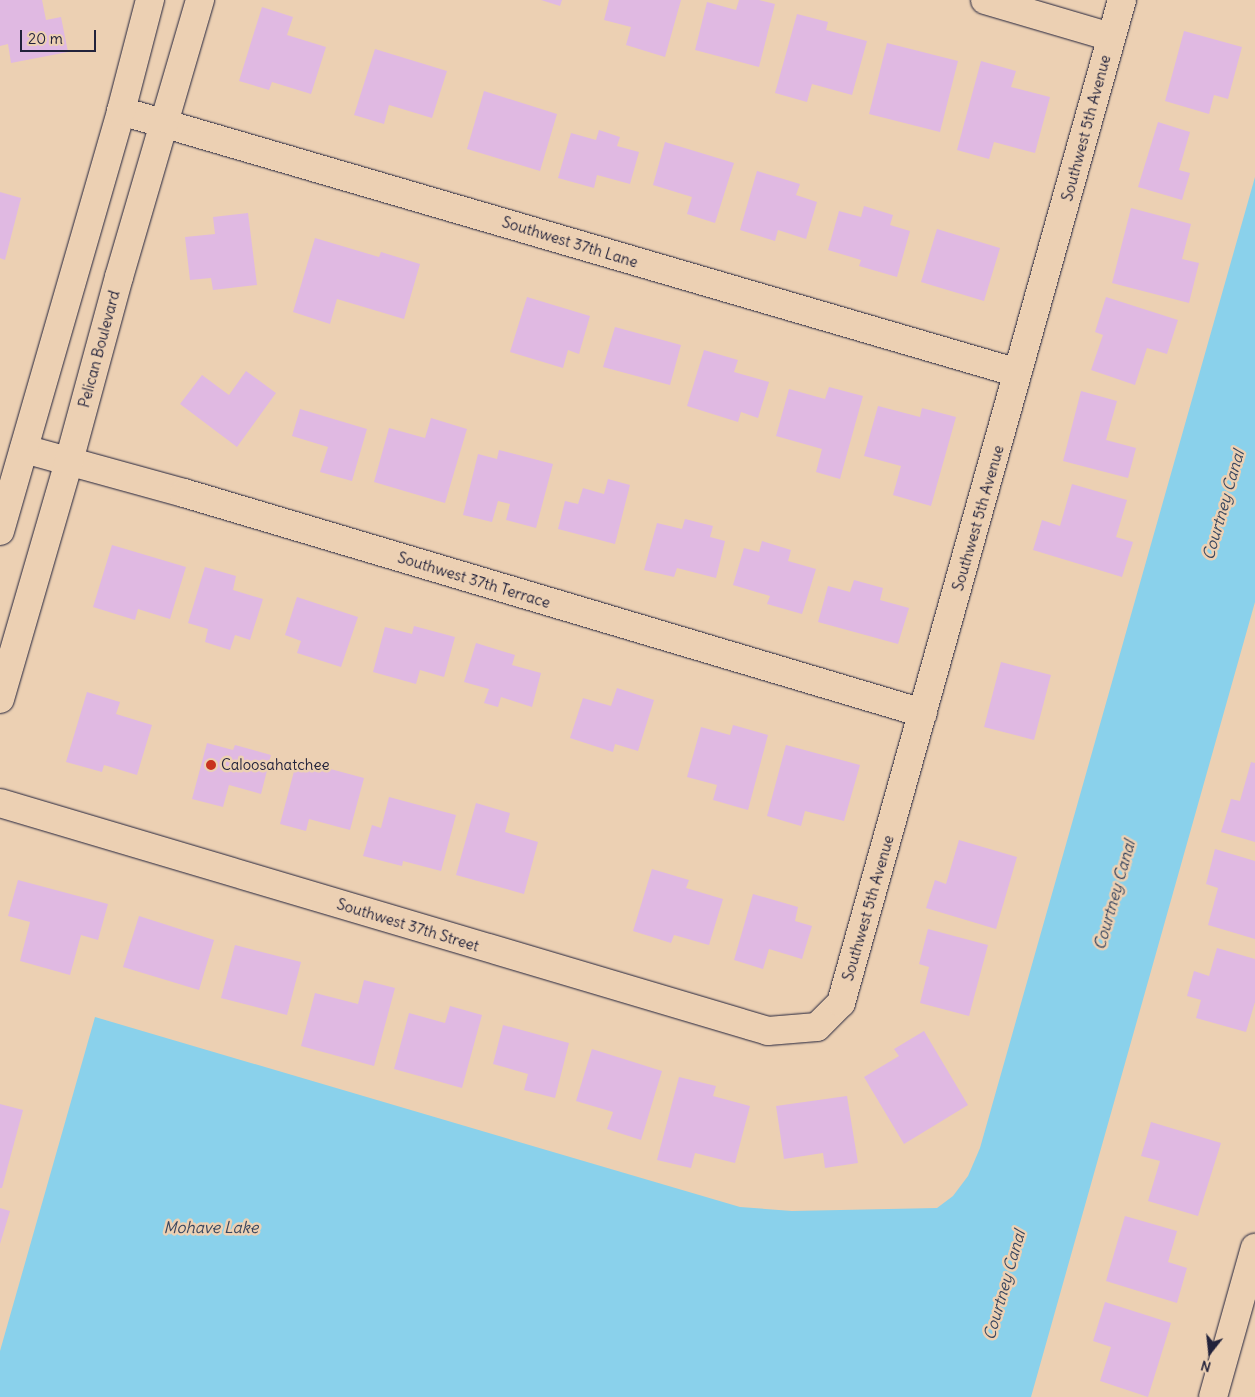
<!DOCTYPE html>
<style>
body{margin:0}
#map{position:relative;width:1255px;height:1397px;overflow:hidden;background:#ecd0b3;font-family:Delius,sans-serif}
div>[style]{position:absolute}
.water>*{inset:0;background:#8ad1eb}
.building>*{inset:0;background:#e0b9e2}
.roads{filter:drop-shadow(0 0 1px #22223b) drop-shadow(0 0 1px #22223b)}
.minor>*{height:28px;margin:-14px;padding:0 14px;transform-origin:14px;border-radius:14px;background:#ecd0b3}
.dots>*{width:14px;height:14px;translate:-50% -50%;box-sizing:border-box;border:2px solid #ecd0b3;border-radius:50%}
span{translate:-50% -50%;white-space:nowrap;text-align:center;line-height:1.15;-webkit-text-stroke:5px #ecd0b3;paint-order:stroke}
.street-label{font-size:15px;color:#22223b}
.poi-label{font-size:15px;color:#22223b}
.left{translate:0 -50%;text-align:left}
.water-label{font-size:16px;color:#37455e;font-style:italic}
.north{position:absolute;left:1185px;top:1327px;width:50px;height:50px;-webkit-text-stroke:4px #ecd0b3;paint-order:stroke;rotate:196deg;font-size:14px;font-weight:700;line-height:20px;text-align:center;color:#22223b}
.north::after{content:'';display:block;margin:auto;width:18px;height:22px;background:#22223b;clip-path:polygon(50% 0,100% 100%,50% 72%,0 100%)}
.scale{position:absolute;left:20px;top:30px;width:76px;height:22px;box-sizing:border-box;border:2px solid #22223b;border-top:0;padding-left:6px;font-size:15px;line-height:18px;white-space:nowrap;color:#22223b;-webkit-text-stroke:4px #ecd0b3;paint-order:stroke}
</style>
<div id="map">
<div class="water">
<i style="clip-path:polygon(1255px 177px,1255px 602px,1031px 1397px,0 1397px,0 1351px,95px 1017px,740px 1207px,792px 1211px,937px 1208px,953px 1196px,968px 1176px,980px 1148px)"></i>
</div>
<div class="building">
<i style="clip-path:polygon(0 0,42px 0,46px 20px,61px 17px,68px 52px,11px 63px,8px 44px,0 46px)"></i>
<i style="clip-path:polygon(541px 0,562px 0,560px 6px)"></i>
<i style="clip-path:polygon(609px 0,681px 0,665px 57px,626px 45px,631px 27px,604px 20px)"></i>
<i style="clip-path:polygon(739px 0,759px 0,775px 4px,759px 67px,695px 50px,707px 2px,736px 10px)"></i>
<i style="clip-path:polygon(262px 7px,293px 17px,287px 35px,326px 47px,311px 94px,272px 82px,269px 90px,239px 81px)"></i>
<i style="clip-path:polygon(797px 14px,828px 22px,826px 30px,867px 41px,852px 95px,812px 84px,807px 102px,775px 93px)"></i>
<i style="clip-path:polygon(1184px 31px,1242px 47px,1228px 99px,1214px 95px,1209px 114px,1165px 101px)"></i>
<i style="clip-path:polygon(887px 43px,958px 61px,940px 132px,869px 114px)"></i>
<i style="clip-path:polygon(375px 49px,447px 71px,432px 118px,389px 105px,384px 124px,354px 115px)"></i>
<i style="clip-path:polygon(981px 61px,1016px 71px,1011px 87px,1050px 97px,1035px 153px,994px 142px,989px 159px,957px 150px)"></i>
<i style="clip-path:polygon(484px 91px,557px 114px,540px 171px,467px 149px)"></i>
<i style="clip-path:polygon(1158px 122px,1190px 132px,1179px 170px,1190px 173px,1182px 200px,1138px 187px)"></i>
<i style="clip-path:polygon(599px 130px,620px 137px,617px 146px,639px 152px,630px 184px,597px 175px,594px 188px,558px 178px,571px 133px,596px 140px)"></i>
<i style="clip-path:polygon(665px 142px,734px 163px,715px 223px,687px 214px,692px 197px,653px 185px)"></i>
<i style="clip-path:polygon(757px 171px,800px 184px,796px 195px,817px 202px,806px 239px,778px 230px,775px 241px,740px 230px)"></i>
<i style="clip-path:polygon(0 192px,21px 198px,5px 260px,0 258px)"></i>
<i style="clip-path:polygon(864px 206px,893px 215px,890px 225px,910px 231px,897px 277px,859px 266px,861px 260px,828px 250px,839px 211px,861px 217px)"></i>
<i style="clip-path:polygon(1131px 208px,1191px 224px,1182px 259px,1199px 263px,1189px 303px,1112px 283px)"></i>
<i style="clip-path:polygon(248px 213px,257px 285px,213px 290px,211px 278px,190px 280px,185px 237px,215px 234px,213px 217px)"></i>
<i style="clip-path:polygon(937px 229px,1000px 248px,984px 301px,921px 282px)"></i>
<i style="clip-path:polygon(315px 238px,379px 257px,381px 252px,420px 264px,404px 319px,337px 299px,330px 324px,293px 312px)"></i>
<i style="clip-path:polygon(527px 297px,590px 316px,579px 354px,568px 350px,563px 368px,510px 352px)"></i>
<i style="clip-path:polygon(1106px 297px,1178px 320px,1167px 354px,1147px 348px,1135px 385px,1091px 370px,1103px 335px,1095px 332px)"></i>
<i style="clip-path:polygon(615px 327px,681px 345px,670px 385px,603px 367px)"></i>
<i style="clip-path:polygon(704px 350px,738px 360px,734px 372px,769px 382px,758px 418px,741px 412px,738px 422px,687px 406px)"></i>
<i style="clip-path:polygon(246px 371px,276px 393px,237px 447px,180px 404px,202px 375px,229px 395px)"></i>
<i style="clip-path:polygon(829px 387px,863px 396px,840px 479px,816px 472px,822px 449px,776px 436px,789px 389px,825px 399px)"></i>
<i style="clip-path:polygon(1081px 391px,1117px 401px,1106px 440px,1136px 448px,1128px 478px,1063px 461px)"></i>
<i style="clip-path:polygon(878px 406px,920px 417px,922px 408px,956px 417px,931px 506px,893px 495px,901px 466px,864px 456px)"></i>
<i style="clip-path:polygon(300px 409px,367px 429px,352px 481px,320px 472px,328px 447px,292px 436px)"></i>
<i style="clip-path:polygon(431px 418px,467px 429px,445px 503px,374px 482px,389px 428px,425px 438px)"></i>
<i style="clip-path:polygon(499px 450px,553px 464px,536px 528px,506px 520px,510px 504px,498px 501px,492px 522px,463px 515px,478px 454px,497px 459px)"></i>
<i style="clip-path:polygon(608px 479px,630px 485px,615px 544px,558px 529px,565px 501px,578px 504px,583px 488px,604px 494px)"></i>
<i style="clip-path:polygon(1072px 484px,1127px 500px,1116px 537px,1133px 542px,1122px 577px,1033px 550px,1042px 520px,1060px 526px)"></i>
<i style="clip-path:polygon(685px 519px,713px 526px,710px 537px,725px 541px,716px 578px,677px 568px,674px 577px,644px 570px,657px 523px,682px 529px)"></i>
<i style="clip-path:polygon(762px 541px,791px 550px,788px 561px,816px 569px,802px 614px,767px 604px,770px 596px,733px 585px,744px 548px,759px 552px)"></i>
<i style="clip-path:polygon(112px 545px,186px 567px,170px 619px,138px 609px,135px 620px,93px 607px)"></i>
<i style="clip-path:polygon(205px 567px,236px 576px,233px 590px,263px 599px,250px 640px,235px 635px,230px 650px,205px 642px,208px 629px,188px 623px)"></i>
<i style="clip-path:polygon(854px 580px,883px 588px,880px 600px,909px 608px,898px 644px,818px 622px,828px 586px,850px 592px)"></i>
<i style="clip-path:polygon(297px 597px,358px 617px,341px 667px,297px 653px,301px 641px,285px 635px)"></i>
<i style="clip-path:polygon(414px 626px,455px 637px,444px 677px,420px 670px,416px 684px,373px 672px,385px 627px,412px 634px)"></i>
<i style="clip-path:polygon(476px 643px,515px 655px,512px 665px,541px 673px,532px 707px,501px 697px,498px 707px,484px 703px,489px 689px,464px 682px)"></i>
<i style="clip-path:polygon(1001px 662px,1051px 675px,1034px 740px,984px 727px)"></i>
<i style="clip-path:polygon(617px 688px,654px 700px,638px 751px,615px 744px,613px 752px,570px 738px,583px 698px,611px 706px)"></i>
<i style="clip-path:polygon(87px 692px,120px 702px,116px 714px,152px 725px,137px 775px,104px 765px,102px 772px,66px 762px)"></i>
<i style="clip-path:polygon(733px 725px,768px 735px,748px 810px,713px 800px,717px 785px,687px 777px,701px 727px,730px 735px)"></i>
<i style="clip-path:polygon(207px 743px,233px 750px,235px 745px,271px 755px,261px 794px,229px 785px,223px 807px,192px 799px)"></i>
<i style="clip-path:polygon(786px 745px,860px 765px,844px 821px,805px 811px,801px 826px,767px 816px)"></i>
<i style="clip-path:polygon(297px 760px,364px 778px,350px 830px,309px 819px,306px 831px,280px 824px)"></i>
<i style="clip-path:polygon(1251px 762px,1255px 763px,1255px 842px,1221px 832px,1231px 799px,1240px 801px)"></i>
<i style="clip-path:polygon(389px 797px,456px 815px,441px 871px,403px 861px,402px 866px,363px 856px,372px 825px,381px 828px)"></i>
<i style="clip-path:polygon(476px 803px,510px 813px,505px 832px,538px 842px,524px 894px,456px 875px)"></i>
<i style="clip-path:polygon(959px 840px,1017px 857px,996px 929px,926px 908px,935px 880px,946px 884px)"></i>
<i style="clip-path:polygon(1215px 849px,1255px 861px,1255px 939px,1208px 925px,1218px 888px,1206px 884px)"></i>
<i style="clip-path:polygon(652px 869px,689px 880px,686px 888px,723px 899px,709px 945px,674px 935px,671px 943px,633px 931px)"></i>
<i style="clip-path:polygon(18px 880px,108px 904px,98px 940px,81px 935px,70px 975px,20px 961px,30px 922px,8px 916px)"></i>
<i style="clip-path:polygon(753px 894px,798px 907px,795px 921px,812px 926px,802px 959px,769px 949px,763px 969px,734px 960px)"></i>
<i style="clip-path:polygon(139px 916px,214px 940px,199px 990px,123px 967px)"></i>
<i style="clip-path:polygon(928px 929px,988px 945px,969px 1016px,920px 1003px,929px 967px,919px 964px)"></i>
<i style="clip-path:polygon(235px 945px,301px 962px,287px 1015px,221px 998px)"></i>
<i style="clip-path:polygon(1217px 948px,1255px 959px,1255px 1002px,1246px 1032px,1196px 1018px,1201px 1000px,1187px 996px,1194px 971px,1209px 976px)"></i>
<i style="clip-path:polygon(364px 980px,395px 988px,374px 1066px,301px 1046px,315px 993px,358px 1004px)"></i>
<i style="clip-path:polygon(450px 1006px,482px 1015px,462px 1088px,394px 1069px,409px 1013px,445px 1023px)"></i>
<i style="clip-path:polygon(503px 1025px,569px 1043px,555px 1098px,524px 1090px,528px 1074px,493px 1064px)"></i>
<i style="clip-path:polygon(924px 1031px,968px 1105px,904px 1144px,864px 1077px,899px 1056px,894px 1049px)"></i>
<i style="clip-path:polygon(592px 1049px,662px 1071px,641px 1140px,607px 1129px,613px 1112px,576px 1101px)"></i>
<i style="clip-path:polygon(679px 1077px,716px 1086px,713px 1096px,750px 1106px,735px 1163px,695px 1153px,691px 1168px,657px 1160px)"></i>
<i style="clip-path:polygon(847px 1096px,858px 1163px,825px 1168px,823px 1153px,784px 1159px,776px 1106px)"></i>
<i style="clip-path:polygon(0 1104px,23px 1110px,2px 1188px,0 1188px)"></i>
<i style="clip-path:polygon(1151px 1122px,1221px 1143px,1198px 1216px,1148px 1201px,1160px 1161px,1141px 1156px)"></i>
<i style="clip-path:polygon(0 1208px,10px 1211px,0 1244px)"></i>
<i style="clip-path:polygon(1125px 1216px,1177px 1231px,1168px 1262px,1187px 1268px,1177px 1303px,1106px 1281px)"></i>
<i style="clip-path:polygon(1105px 1302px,1171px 1323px,1148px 1397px,1100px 1381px,1111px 1347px,1093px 1341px)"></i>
</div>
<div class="roads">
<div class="minor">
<i style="left:985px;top:0;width:131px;rotate:16.4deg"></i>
<i style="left:121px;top:111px;width:934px;rotate:16.28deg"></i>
<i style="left:24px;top:449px;width:166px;rotate:15.4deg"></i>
<i style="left:184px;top:493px;width:771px;rotate:16.58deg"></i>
<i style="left:0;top:531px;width:437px;rotate:-73.9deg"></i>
<i style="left:121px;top:111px;width:115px;rotate:-75.4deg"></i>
<i style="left:0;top:699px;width:248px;rotate:-73.8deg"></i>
<i style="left:69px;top:461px;width:191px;rotate:-74.8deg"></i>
<i style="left:119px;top:277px;width:289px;rotate:-73.7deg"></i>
<i style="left:0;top:803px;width:801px;rotate:16.53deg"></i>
<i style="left:768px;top:1031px;width:49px;rotate:-4.7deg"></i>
<i style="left:817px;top:1027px;width:34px;rotate:-45deg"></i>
<i style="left:841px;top:1003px;width:1042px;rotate:-74.35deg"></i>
<i style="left:1213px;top:1397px;width:155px;rotate:-74.3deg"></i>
</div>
</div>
<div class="dots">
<i style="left:211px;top:765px;background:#c8321e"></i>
</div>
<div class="street-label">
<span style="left:1086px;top:128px;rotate:-75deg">Southwest 5th Avenue</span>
<span style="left:570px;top:242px;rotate:17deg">Southwest 37th Lane</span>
<span style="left:99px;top:349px;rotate:-75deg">Pelican Boulevard</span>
<span style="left:978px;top:518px;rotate:-74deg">Southwest 5th Avenue</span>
<span style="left:474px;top:580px;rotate:17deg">Southwest 37th Terrace</span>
<span style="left:868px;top:908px;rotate:-74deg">Southwest 5th Avenue</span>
<span style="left:408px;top:925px;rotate:17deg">Southwest 37th Street</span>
</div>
<div class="poi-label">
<span class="left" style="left:221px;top:765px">Caloosahatchee</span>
</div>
<div class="water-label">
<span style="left:1223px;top:505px;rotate:-74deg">Courtney Canal</span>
<span style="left:1114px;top:895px;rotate:-74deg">Courtney Canal</span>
<span style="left:211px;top:1227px">Mohave Lake</span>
<span style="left:1004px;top:1285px;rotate:-74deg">Courtney Canal</span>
</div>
<div class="north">N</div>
<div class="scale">20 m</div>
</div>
